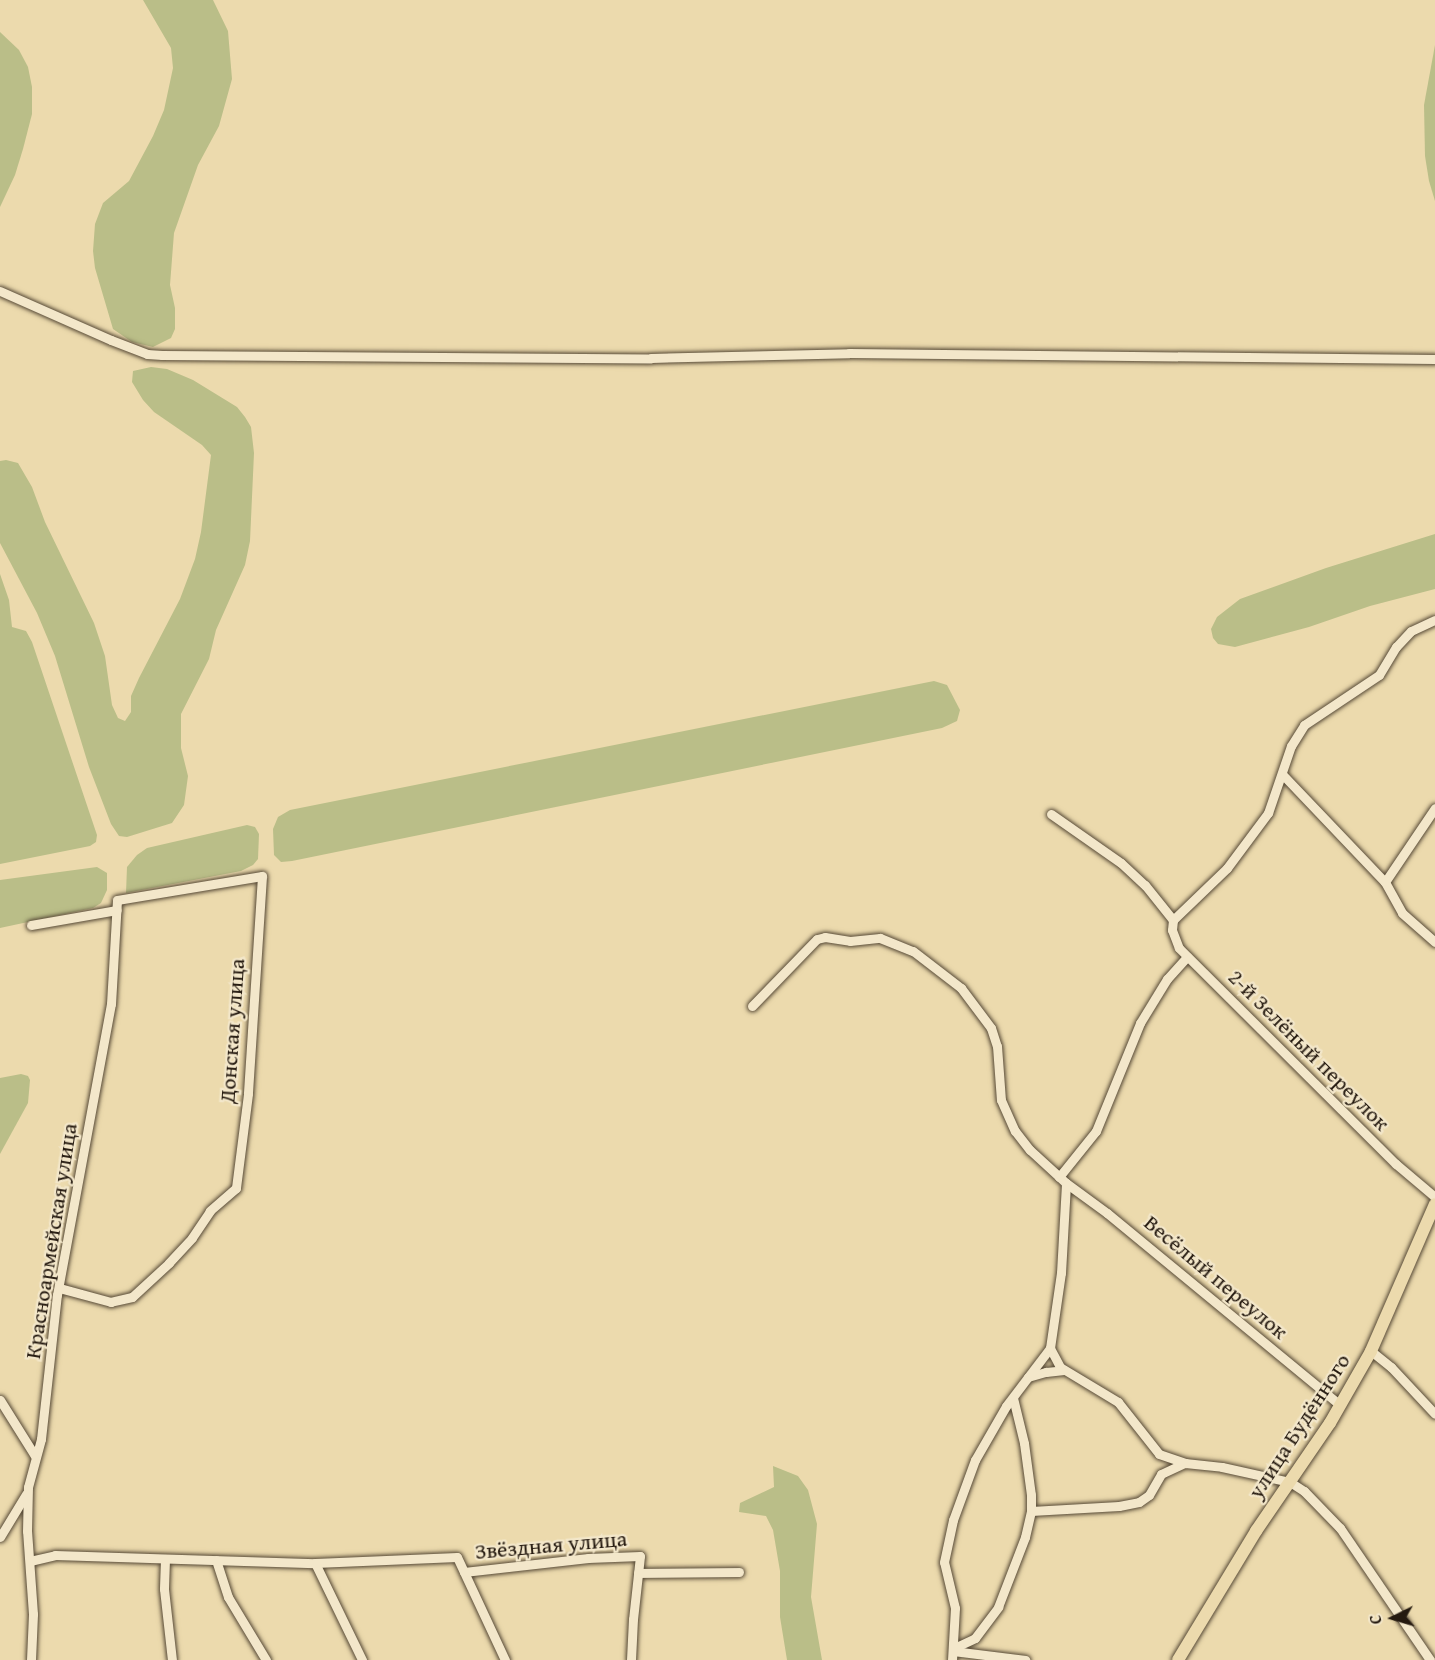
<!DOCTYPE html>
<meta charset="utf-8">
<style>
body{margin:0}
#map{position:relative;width:1435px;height:1660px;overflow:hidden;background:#ecdaad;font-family:"Gentium Book Plus",serif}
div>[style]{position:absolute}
.green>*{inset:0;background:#babe88}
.roads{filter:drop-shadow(0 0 2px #564936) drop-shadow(0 0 2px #564936)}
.minor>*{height:9px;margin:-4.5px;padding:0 4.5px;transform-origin:4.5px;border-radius:4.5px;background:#f3e7ca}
.major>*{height:12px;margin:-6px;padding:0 6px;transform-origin:6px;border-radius:6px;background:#ecdaad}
span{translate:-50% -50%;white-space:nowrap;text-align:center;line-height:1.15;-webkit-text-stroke:4.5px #f3e7ca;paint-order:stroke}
.street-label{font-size:22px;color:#24190f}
.north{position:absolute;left:1363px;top:1588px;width:60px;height:60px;-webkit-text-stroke:4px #f3e7ca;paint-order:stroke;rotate:265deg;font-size:16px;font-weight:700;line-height:24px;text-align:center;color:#24190f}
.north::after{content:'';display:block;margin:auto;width:21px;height:27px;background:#24190f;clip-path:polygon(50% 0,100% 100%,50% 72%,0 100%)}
</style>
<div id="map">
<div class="green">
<i style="clip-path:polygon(143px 0,213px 0,228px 31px,232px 79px,219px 126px,198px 165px,174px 233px,170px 285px,175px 308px,175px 329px,171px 338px,153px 347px,132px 342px,113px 329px,95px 268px,93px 251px,95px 224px,103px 203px,129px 181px,153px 136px,164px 110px,173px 68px,171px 48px)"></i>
<i style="clip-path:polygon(0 32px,19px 50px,28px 67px,32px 87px,32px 114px,23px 149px,15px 175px,0 207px)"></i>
<i style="clip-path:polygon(1435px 45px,1435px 201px,1429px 181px,1425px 156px,1424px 105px)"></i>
<i style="clip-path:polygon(151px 367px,167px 369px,193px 380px,237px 407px,245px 417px,251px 427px,254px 453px,250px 541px,245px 565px,216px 630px,209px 659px,181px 714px,181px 748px,188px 776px,184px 805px,172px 823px,127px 837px,119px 836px,111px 824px,89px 767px,55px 656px,37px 613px,0 543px,0 461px,6px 460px,18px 463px,32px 487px,45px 522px,94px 623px,105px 656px,112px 705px,118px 718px,125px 721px,131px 712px,131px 696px,139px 678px,180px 599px,195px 559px,201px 532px,211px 455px,202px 445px,154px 412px,143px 400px,132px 382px,133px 371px)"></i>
<i style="clip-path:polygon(1435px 534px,1435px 589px,1370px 606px,1309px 627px,1235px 647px,1218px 644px,1213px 638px,1211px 629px,1217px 617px,1240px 599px,1326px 568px)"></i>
<i style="clip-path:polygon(0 574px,9px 600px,12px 627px,26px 631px,32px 642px,97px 835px,96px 842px,90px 846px,0 864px)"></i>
<i style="clip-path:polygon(934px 681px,947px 685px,960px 710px,957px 721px,942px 728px,292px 861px,281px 862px,274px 855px,273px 829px,278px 817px,290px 810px)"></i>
<i style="clip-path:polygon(247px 825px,255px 827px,259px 834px,258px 859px,253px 865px,241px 871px,126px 893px,127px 867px,137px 855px,147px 848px)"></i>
<i style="clip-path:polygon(97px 867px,107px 873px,107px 890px,101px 903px,93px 908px,0 928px,0 880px)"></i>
<i style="clip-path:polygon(21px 1074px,28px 1076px,30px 1080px,28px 1103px,0 1154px,0 1078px)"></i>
<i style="clip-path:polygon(773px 1466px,798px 1476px,808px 1490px,817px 1524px,811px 1597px,822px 1660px,787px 1660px,780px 1617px,780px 1571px,773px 1530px,766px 1516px,739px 1512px,740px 1503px,774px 1487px)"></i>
</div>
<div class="roads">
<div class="minor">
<i style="left:0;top:291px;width:121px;rotate:23.8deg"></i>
<i style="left:111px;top:340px;width:39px;rotate:21deg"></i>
<i style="left:147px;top:354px;width:15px;rotate:4deg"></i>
<i style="left:162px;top:355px;width:489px;rotate:0.4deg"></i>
<i style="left:651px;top:358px;width:198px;rotate:-1.4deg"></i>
<i style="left:849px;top:353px;width:586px;rotate:0.59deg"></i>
<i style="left:1282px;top:774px;width:149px;rotate:46.4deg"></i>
<i style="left:1385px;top:882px;width:35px;rotate:61deg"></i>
<i style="left:1402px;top:913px;width:44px;rotate:41.3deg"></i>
<i style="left:1051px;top:814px;width:85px;rotate:35deg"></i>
<i style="left:1121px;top:863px;width:33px;rotate:43deg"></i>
<i style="left:1145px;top:885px;width:45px;rotate:51.3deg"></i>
<i style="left:1173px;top:920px;width:10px;rotate:96deg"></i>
<i style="left:1172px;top:930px;width:19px;rotate:69deg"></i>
<i style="left:1179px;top:948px;width:306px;rotate:44.9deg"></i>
<i style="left:1396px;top:1164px;width:51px;rotate:40.2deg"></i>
<i style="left:1385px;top:882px;width:89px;rotate:-56deg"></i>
<i style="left:1173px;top:920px;width:75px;rotate:-43.9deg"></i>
<i style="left:1227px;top:868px;width:69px;rotate:-53.3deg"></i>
<i style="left:1268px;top:813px;width:71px;rotate:-71.1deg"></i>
<i style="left:1291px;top:746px;width:25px;rotate:-58deg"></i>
<i style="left:1304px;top:725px;width:90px;rotate:-33.7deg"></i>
<i style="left:1379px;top:675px;width:33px;rotate:-59deg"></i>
<i style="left:1396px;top:647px;width:22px;rotate:-47deg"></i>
<i style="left:1411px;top:631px;width:26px;rotate:-25deg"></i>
<i style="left:31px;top:925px;width:87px;rotate:-9.9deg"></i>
<i style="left:752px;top:1006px;width:93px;rotate:-45.9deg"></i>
<i style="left:817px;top:939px;width:8px;rotate:-14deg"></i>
<i style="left:825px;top:937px;width:25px;rotate:9deg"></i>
<i style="left:850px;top:941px;width:30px;rotate:-6deg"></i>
<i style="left:880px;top:938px;width:35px;rotate:22deg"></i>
<i style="left:913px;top:951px;width:61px;rotate:37.6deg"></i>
<i style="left:961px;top:988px;width:50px;rotate:53.1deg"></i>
<i style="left:991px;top:1028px;width:19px;rotate:72deg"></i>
<i style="left:997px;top:1046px;width:54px;rotate:85.8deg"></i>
<i style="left:1001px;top:1100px;width:34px;rotate:66deg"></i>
<i style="left:1015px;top:1131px;width:24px;rotate:52deg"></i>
<i style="left:1030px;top:1150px;width:49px;rotate:42.5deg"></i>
<i style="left:1066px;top:1183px;width:51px;rotate:36.2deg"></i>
<i style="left:1107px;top:1213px;width:302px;rotate:39.5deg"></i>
<i style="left:1059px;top:1177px;width:59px;rotate:-51.2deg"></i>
<i style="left:1096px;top:1131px;width:117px;rotate:-67.8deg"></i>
<i style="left:1140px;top:1023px;width:52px;rotate:-58.5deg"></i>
<i style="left:1167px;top:979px;width:30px;rotate:-48deg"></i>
<i style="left:1050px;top:1348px;width:21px;rotate:62deg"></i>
<i style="left:1060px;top:1367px;width:68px;rotate:31.1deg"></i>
<i style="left:1118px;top:1402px;width:66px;rotate:51.7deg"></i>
<i style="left:1159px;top:1454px;width:28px;rotate:19deg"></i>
<i style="left:1185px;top:1463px;width:37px;rotate:6deg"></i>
<i style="left:1222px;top:1467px;width:70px;rotate:12.4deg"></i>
<i style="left:1290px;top:1482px;width:17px;rotate:33deg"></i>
<i style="left:1304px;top:1491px;width:52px;rotate:45.8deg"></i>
<i style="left:1340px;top:1528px;width:160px;rotate:55.7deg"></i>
<i style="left:1371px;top:1351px;width:26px;rotate:39deg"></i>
<i style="left:1391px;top:1367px;width:64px;rotate:46.9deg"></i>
<i style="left:1028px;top:1377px;width:19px;rotate:-16deg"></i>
<i style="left:1046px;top:1372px;width:18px;rotate:-6deg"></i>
<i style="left:0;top:1400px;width:66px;rotate:58deg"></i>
<i style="left:1031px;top:1511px;width:88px;rotate:-3.3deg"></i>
<i style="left:1119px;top:1506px;width:20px;rotate:-11deg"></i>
<i style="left:1139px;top:1502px;width:12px;rotate:-35deg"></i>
<i style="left:1149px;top:1495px;width:24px;rotate:-60deg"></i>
<i style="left:1161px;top:1474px;width:26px;rotate:-25deg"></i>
<i style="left:0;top:1537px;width:50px;rotate:-58.8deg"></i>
<i style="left:165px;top:1559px;width:30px;rotate:92deg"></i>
<i style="left:164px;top:1589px;width:71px;rotate:83.6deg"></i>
<i style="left:216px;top:1560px;width:39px;rotate:72deg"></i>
<i style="left:228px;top:1597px;width:74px;rotate:58.9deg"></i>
<i style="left:30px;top:1561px;width:26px;rotate:-13deg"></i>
<i style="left:55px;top:1555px;width:260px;rotate:1.8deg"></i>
<i style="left:315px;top:1563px;width:142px;rotate:-2.4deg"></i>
<i style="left:457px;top:1557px;width:114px;rotate:65deg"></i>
<i style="left:315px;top:1563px;width:108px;rotate:64.1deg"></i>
<i style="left:464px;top:1572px;width:125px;rotate:-6.4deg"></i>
<i style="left:588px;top:1558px;width:52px;rotate:-2.2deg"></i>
<i style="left:640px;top:1556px;width:63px;rotate:96.3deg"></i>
<i style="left:633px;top:1619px;width:41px;rotate:92.8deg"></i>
<i style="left:638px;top:1573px;width:101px;rotate:-0.6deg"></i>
<i style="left:954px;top:1648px;width:23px;rotate:-25deg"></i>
<i style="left:975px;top:1638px;width:39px;rotate:-53deg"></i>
<i style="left:998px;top:1607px;width:75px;rotate:-68.9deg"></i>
<i style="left:1025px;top:1537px;width:27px;rotate:-77deg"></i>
<i style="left:1031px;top:1511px;width:16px;rotate:-90deg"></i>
<i style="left:1031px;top:1495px;width:52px;rotate:-97.7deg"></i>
<i style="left:1024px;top:1443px;width:46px;rotate:-103.7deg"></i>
<i style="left:953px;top:1651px;width:73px;rotate:7.1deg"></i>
<i style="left:31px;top:1660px;width:46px;rotate:-87.5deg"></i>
<i style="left:33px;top:1614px;width:83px;rotate:-94.1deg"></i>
<i style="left:27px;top:1531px;width:44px;rotate:-88.7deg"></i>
<i style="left:28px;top:1487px;width:50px;rotate:-74.8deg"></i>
<i style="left:41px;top:1439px;width:145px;rotate:-83.7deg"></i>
<i style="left:57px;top:1295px;width:296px;rotate:-79.5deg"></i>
<i style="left:111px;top:1004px;width:104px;rotate:-86.7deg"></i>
<i style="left:117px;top:900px;width:147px;rotate:-9.4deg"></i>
<i style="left:262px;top:876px;width:218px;rotate:93.7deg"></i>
<i style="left:248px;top:1094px;width:95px;rotate:97.3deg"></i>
<i style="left:236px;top:1188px;width:35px;rotate:139deg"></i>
<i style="left:210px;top:1211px;width:32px;rotate:124deg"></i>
<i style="left:192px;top:1238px;width:34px;rotate:133deg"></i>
<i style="left:169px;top:1263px;width:50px;rotate:137.4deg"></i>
<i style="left:132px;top:1297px;width:22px;rotate:167deg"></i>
<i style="left:111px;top:1302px;width:54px;rotate:-164.9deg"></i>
<i style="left:952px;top:1660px;width:52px;rotate:-86.7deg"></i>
<i style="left:955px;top:1608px;width:47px;rotate:-103.4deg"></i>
<i style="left:944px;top:1562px;width:43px;rotate:-77.9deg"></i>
<i style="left:953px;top:1520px;width:64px;rotate:-69.9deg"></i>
<i style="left:975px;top:1460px;width:62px;rotate:-60.1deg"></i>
<i style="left:1006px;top:1406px;width:73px;rotate:-52.8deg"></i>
<i style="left:1050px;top:1348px;width:76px;rotate:-81.7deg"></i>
<i style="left:1061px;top:1273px;width:90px;rotate:-86.8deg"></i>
</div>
<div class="major">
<i style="left:1178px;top:1660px;width:151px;rotate:-58.8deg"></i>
<i style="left:1256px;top:1531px;width:131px;rotate:-55.6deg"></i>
<i style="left:1330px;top:1423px;width:83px;rotate:-60.3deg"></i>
<i style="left:1371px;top:1351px;width:160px;rotate:-66.5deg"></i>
</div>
</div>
<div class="street-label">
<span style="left:232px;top:1031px;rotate:-86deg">Донская улица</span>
<span style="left:1309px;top:1050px;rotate:45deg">2-й Зелёный переулок</span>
<span style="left:51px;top:1241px;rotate:-81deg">Красноармейская улица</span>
<span style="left:1216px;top:1277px;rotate:40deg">Весёлый переулок</span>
<span style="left:1299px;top:1426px;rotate:-57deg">улица Будённого</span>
<span style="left:551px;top:1545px;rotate:-5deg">Звёздная улица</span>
</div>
<div class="north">С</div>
</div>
